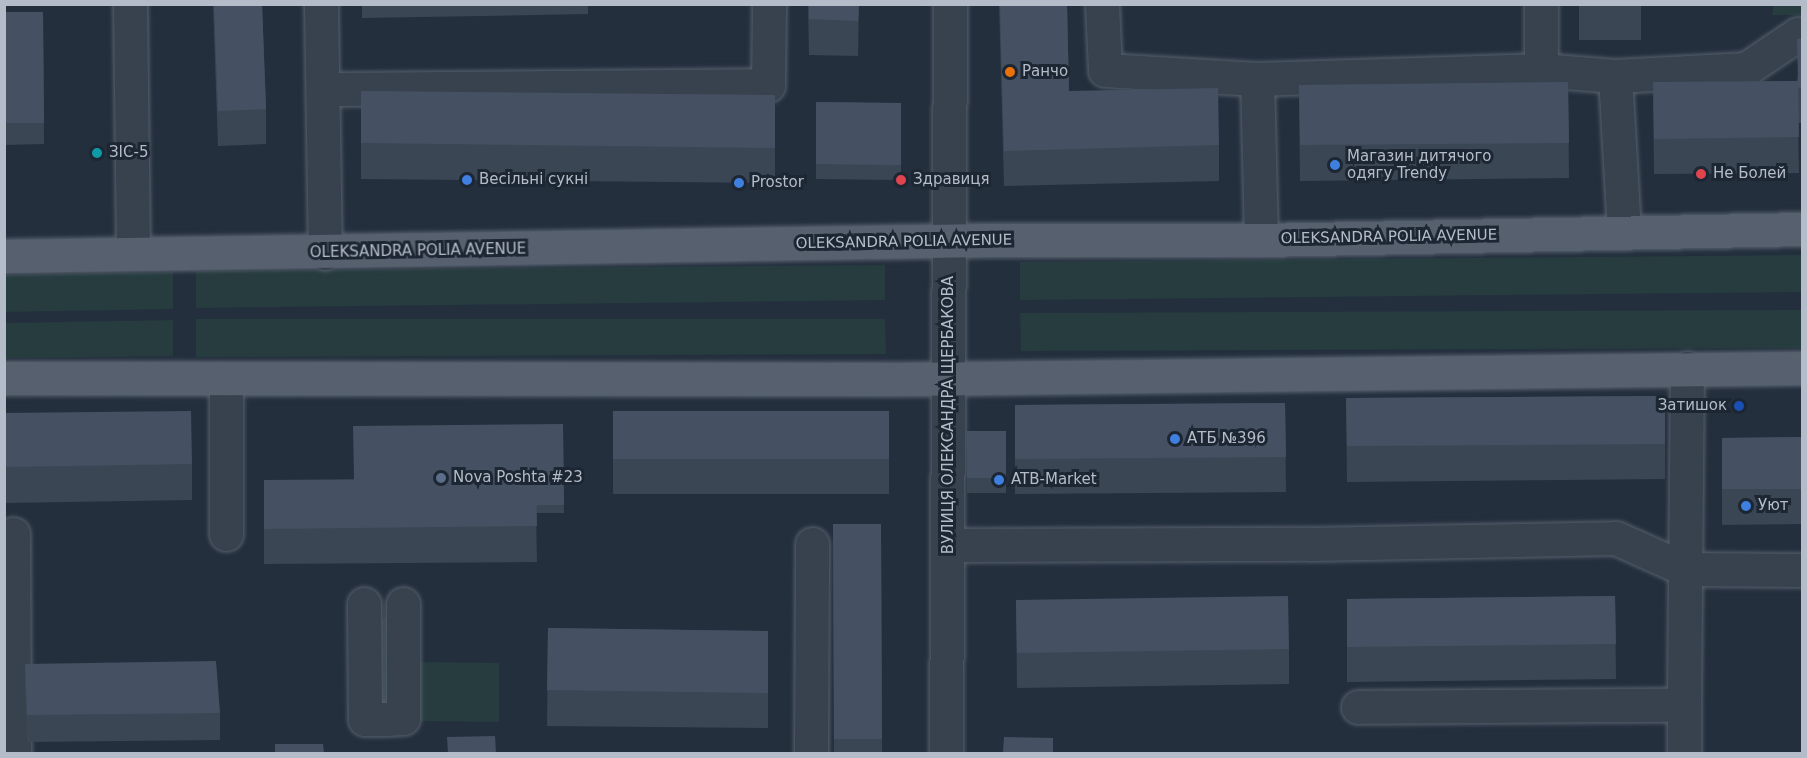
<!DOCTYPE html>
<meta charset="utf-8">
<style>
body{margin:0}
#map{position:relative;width:1807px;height:758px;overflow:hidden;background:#242f3e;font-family:"DejaVu Sans",sans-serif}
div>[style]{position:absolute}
.green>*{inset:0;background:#263c3f}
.roads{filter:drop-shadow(0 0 2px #565f6c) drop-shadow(0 0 2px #565f6c)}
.minor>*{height:33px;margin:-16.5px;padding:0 16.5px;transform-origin:16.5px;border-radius:16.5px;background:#38414e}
.major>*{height:33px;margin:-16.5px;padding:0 16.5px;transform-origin:16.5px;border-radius:16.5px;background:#56606e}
.wall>*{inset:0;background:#3b4654}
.building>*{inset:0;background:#455162}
.dots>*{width:16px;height:16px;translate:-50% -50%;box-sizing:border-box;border:3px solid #1d2633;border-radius:50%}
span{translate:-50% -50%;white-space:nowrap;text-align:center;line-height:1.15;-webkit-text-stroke:6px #1d2633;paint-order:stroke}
.poi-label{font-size:15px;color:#b4bcc9}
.left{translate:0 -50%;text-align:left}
.right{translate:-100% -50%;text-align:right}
.street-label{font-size:15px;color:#b4bcc9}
.frame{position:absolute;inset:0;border:6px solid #b4bcc9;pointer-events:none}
</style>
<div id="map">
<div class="green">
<i style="clip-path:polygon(1774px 5px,1802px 5px,1802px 15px,1772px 15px)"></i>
<i style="clip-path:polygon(1802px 255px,1802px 292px,1020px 300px,1020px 262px)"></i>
<i style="clip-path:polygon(885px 265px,885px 300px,196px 308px,196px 271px)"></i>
<i style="clip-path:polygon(173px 272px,173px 309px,5px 312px,5px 275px)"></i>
<i style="clip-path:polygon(1802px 310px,1802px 348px,1021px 351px,1020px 313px)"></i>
<i style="clip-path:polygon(196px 319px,885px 319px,886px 354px,196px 357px)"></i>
<i style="clip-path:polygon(173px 320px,173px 356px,5px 358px,5px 323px)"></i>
<i style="clip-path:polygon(375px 617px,393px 618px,392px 702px,375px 702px)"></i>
<i style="clip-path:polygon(420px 662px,499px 663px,499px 722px,419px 721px)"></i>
</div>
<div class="roads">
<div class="minor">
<i style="left:130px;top:4px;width:250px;rotate:89.3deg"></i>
<i style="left:321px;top:4px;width:249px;rotate:89.1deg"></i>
<i style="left:1102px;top:4px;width:66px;rotate:87.4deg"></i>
<i style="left:1105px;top:70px;width:152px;rotate:3.4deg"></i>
<i style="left:1541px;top:4px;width:66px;rotate:90deg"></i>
<i style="left:1541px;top:70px;width:74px;rotate:4.6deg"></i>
<i style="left:1615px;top:76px;width:157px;rotate:86.7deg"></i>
<i style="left:1615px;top:76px;width:131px;rotate:-3.1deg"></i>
<i style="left:1746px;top:69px;width:63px;rotate:-33.9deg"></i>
<i style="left:1798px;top:34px;width:4px"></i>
<i style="left:324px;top:89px;width:444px;rotate:-0.5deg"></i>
<i style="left:768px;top:85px;width:81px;rotate:-89.3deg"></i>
<i style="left:1261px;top:240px;width:161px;rotate:-91.4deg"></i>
<i style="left:1257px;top:79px;width:284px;rotate:-1.8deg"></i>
<i style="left:226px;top:380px;width:154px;rotate:90deg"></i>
<i style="left:13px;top:534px;width:220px;rotate:89.7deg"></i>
<i style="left:949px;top:545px;width:361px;rotate:-0.2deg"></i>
<i style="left:1310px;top:544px;width:306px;rotate:-1.1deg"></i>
<i style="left:1616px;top:538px;width:76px;rotate:24.2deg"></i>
<i style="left:1685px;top:569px;width:117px;rotate:0.5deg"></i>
<i style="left:364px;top:604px;width:115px;rotate:89.5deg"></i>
<i style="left:365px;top:719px;width:20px"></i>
<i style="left:385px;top:719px;width:18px;rotate:-3deg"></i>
<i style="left:403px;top:718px;width:114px;rotate:-90deg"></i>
<i style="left:1358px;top:707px;width:326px;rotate:-0.4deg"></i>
<i style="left:1684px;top:705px;width:337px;rotate:-89.5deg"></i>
<i style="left:811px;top:754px;width:210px;rotate:-89.7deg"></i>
<i style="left:946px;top:754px;width:750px;rotate:-89.69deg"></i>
<i style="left:1684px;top:754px;width:49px;rotate:-90deg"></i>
</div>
<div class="major">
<i style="left:4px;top:256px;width:982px;rotate:-0.93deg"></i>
<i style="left:986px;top:240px;width:275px"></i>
<i style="left:1261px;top:240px;width:541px;rotate:-1.16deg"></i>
<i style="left:4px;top:378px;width:899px;rotate:0.06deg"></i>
<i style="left:903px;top:379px;width:899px;rotate:-0.7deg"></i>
</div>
</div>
<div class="wall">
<i style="clip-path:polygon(213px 4px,262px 4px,266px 109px,266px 144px,218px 146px)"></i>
<i style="clip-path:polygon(362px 4px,588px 4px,588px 14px,362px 18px)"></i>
<i style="clip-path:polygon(808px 4px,859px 4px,858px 56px,809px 55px)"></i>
<i style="clip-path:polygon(999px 4px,1067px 4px,1069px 91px,1219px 145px,1219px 181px,1004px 186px)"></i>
<i style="clip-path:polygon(1579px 4px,1641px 4px,1641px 40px,1579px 40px)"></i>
<i style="clip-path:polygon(4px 12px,43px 12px,44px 144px,4px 145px)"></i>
<i style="clip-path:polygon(1803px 39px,1803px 123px,1798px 123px,1799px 173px,1654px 174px,1653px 82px,1797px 81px)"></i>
<i style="clip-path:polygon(1568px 82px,1569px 178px,1300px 181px,1299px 85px)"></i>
<i style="clip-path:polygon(361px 91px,775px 95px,775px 183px,361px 179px)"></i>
<i style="clip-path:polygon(816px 102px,901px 103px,901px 180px,816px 179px)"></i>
<i style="clip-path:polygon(1665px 396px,1665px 479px,1347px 482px,1346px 398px)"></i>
<i style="clip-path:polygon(1285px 403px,1286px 492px,1015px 494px,1015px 405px)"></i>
<i style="clip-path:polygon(613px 411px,889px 411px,889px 494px,613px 494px)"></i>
<i style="clip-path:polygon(4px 413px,192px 464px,192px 500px,4px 503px)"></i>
<i style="clip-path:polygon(563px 424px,564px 513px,536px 513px,537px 562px,264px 564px,264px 480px,353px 480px)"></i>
<i style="clip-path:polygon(966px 431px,1006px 431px,1006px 493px,967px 493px)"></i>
<i style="clip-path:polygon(1803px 437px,1803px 524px,1722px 525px,1722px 438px)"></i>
<i style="clip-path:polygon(833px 524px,881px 524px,882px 753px,834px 753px)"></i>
<i style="clip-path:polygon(1615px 596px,1616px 679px,1347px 682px,1347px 599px)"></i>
<i style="clip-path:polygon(1016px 600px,1289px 649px,1289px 684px,1017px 688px)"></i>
<i style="clip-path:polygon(548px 628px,768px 631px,768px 728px,547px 726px)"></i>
<i style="clip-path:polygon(25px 664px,220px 713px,220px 740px,27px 742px,25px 691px)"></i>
</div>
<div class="building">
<i style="clip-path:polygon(214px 4px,262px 4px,266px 109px,218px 111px)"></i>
<i style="clip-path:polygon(809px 4px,859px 4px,858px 21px,809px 19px)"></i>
<i style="clip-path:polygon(1000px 4px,1067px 4px,1069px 91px,1218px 88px,1219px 145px,1004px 151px)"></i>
<i style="clip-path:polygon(4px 12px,43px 12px,44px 123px,4px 123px)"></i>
<i style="clip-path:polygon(1797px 39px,1803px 39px,1803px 88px,1798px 88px,1799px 137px,1654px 139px,1653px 82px,1798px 81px)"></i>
<i style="clip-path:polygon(1568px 82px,1569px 143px,1300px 145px,1299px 85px)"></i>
<i style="clip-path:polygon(361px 91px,775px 95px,775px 148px,361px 143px)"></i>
<i style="clip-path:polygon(816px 102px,901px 103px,901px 165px,816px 164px)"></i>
<i style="clip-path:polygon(1665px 396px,1665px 444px,1347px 446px,1346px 398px)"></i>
<i style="clip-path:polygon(1285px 403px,1286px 457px,1015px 459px,1015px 405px)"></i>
<i style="clip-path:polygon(191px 411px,192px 464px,4px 467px,4px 413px)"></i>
<i style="clip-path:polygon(613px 411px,889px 411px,889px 459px,613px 459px)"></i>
<i style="clip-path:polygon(563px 424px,564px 505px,536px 505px,536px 478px,354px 480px,353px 426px)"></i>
<i style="clip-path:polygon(966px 431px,1006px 431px,1006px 478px,967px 478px)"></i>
<i style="clip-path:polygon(1803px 437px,1803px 489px,1722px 489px,1722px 438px)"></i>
<i style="clip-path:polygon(536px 478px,537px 526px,264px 529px,264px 480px)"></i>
<i style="clip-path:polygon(833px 524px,881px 524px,882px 739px,834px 739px)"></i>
<i style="clip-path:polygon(1288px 596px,1289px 649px,1017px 653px,1016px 600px)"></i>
<i style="clip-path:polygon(1615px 596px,1616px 644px,1347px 647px,1347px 599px)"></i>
<i style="clip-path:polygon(548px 628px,768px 631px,768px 693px,547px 690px)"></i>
<i style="clip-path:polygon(216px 661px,220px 713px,27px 715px,25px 664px)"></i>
<i style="clip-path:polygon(495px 736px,496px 753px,448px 753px,447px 737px)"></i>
<i style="clip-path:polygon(1004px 737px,1053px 738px,1053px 753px,1003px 753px)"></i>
<i style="clip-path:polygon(275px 744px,323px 744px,324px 753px,275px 753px)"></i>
</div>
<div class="dots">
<i style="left:1010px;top:72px;background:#e8710a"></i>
<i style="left:97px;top:153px;background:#0f9aa8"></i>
<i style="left:1335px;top:165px;background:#3f7fe0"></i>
<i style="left:1701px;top:174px;background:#e0444e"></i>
<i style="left:467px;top:180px;background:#3f7fe0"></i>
<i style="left:901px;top:180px;background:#e0444e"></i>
<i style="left:739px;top:183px;background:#3f7fe0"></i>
<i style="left:1739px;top:406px;background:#1a4fb4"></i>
<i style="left:1175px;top:439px;background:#3f7fe0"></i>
<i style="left:441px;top:478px;background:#5c6f8a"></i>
<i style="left:999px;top:480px;background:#3f7fe0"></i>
<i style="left:1746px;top:506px;background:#3f7fe0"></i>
</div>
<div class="poi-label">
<span class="left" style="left:1022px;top:72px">Ранчо</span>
<span class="left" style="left:109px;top:153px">ЗІС-5</span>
<span class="left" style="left:1347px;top:165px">Магазин дитячого<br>одягу Trendy</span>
<span class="left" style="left:1713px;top:174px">Не Болей</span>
<span class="left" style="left:479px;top:180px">Весільні сукні</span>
<span class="left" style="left:913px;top:180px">Здравиця</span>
<span class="left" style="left:751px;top:183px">Prostor</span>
<span class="right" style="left:1727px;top:406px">Затишок</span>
<span class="left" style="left:1187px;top:439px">АТБ №396</span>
<span class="left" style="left:453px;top:478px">Nova Poshta #23</span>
<span class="left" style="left:1011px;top:480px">ATB-Market</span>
<span class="left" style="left:1758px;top:506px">Уют</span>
</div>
<div class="street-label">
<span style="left:1389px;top:237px;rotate:-1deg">OLEKSANDRA POLIA AVENUE</span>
<span style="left:904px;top:242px;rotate:-1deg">OLEKSANDRA POLIA AVENUE</span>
<span style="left:418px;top:251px;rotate:-1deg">OLEKSANDRA POLIA AVENUE</span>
<span style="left:949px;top:415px;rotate:-90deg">ВУЛИЦЯ ОЛЕКСАНДРА ЩЕРБАКОВА</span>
</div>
<div class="frame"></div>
</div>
